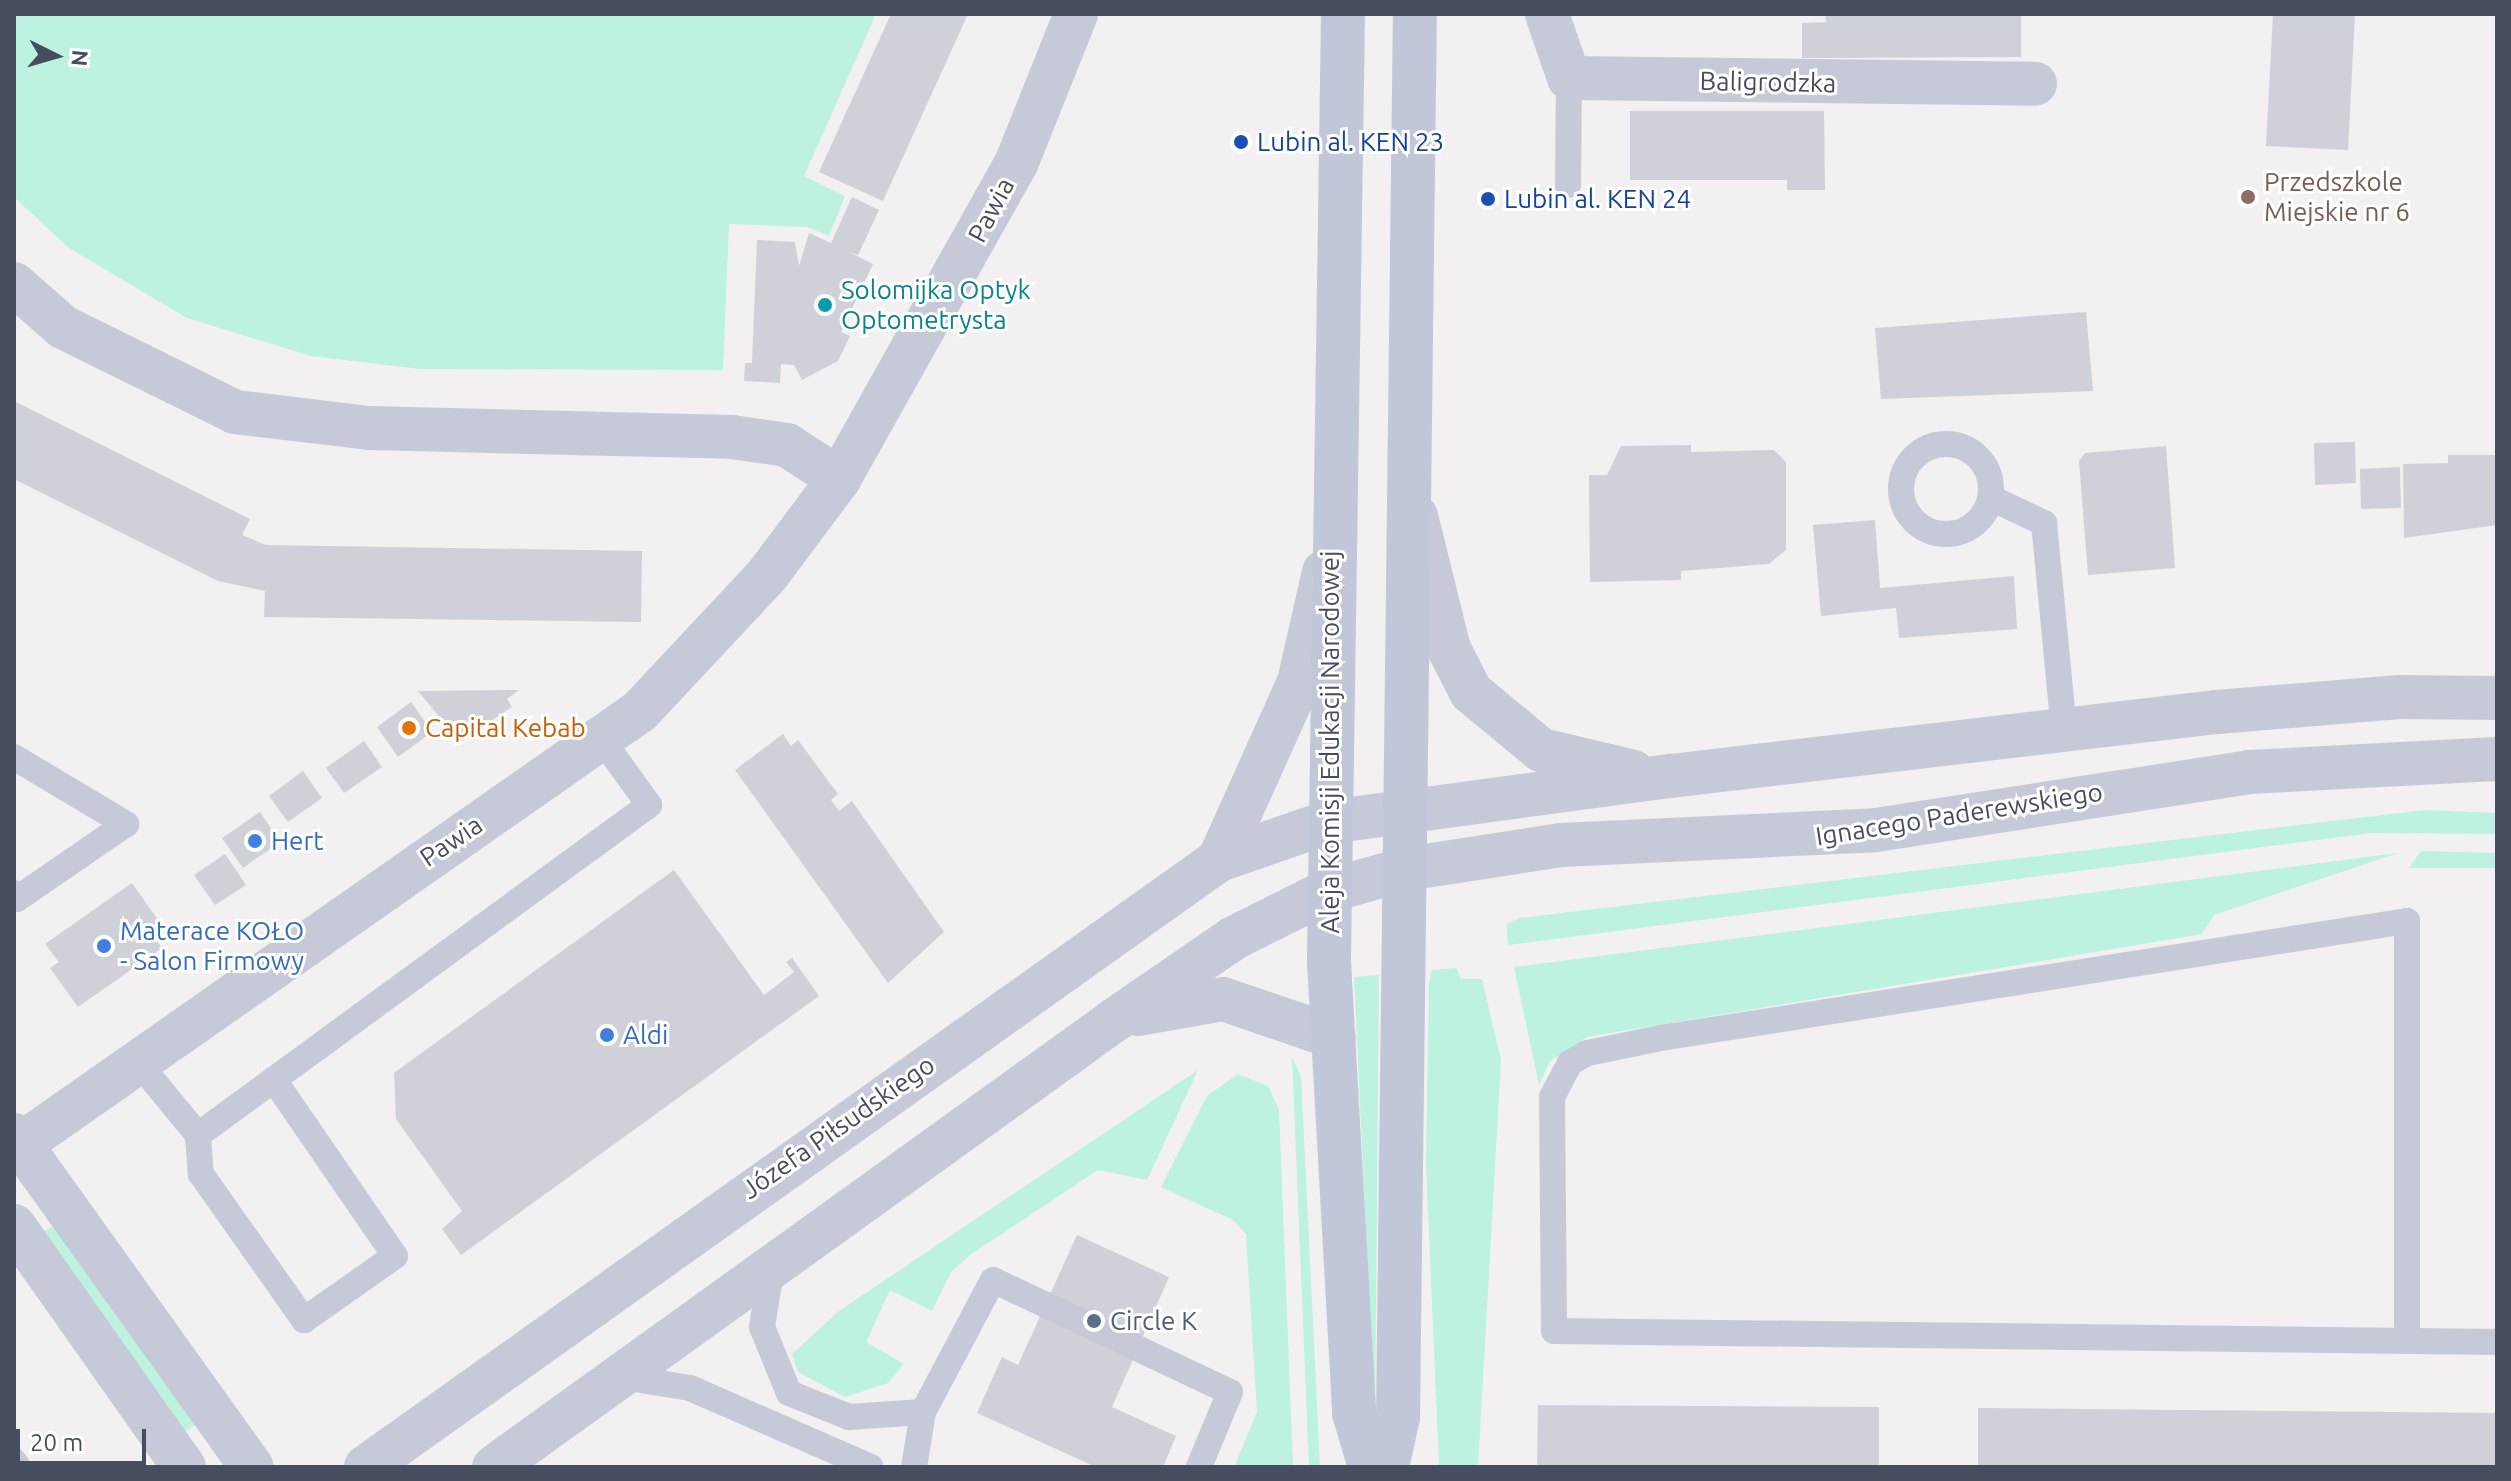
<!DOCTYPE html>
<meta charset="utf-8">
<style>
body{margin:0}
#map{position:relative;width:2511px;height:1481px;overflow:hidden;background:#f2f0f0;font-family:Ubuntu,sans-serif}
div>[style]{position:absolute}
.green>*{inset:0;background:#bcf2df}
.building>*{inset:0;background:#cfd0d8}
.service>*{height:26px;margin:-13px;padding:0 13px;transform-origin:13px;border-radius:13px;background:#c6cad8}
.service>.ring{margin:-13px;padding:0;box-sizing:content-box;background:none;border:26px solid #c6cad8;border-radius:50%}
.minor>*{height:44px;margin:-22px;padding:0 22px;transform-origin:22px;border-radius:22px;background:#c6cad8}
.tertiary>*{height:44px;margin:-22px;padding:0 22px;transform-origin:22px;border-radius:22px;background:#c6cad8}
.secondary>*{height:44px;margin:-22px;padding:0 22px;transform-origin:22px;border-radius:22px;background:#c1c7d9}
.dots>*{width:22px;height:22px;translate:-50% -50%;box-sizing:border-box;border:4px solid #fff;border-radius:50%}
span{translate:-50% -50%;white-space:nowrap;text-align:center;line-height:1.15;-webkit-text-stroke:6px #fff;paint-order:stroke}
.street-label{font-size:26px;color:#464d5e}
.transit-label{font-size:26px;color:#164399}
.left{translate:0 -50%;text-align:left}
.education-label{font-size:26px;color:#785e54}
.culture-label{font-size:26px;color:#0d838f}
.food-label{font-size:26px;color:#c56008}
.shop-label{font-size:26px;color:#366cbe}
.service-label{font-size:26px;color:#4e5e75}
.frame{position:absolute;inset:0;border:16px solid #464d5e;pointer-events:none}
.north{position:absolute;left:16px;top:16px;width:80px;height:80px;-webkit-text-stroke:6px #fff;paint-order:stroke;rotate:95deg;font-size:22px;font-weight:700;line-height:32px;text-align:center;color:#464d5e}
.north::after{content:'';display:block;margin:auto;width:28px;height:36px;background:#464d5e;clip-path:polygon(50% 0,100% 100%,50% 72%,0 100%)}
.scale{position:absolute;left:16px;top:1429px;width:130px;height:36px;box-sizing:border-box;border:4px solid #464d5e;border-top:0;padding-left:10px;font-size:24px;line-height:28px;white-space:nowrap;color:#464d5e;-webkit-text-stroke:6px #fff;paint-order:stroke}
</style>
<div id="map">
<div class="green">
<i style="clip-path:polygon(14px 14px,876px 14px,804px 176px,845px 196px,829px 236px,807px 227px,729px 224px,723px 370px,420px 369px,311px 356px,187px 318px,69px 248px,14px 197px)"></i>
<i style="clip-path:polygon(2425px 810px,2497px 813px,2497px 834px,2371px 833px,1508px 945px,1507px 924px,1519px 918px)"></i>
<i style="clip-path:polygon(2421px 851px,2497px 853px,2497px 868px,2409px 868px)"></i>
<i style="clip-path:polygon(2398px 853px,2214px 915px,2202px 934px,1587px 1037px,1550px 1061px,1539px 1085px,1514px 967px)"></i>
<i style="clip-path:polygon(1456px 968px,1461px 979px,1482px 979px,1501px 1060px,1478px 1467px,1439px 1467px,1426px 1164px,1429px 982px,1432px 970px)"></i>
<i style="clip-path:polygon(1379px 975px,1375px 1418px,1354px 977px)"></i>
<i style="clip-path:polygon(1292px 1057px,1301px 1076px,1320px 1467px,1309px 1467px)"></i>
<i style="clip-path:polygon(1198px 1070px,1147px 1180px,1098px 1170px,970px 1255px,951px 1272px,932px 1311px,890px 1290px,866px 1342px,904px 1364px,888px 1383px,845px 1397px,798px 1372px,792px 1354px,839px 1311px)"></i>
<i style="clip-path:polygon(1238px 1074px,1268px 1086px,1279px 1110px,1293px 1467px,1234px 1467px,1257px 1412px,1246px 1234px,1233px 1220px,1161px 1187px,1207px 1096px)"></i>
<i style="clip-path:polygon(55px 1225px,196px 1424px,182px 1434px,41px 1233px)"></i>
</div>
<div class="building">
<i style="clip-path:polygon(891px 14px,968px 14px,883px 201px,819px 172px)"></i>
<i style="clip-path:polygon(1825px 14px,2021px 14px,2021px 57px,1802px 58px,1802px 23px,1826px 22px)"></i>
<i style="clip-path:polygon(2273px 14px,2355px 14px,2348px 150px,2266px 146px)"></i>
<i style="clip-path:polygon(1630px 111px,1824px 111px,1825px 190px,1787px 190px,1787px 180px,1630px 180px)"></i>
<i style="clip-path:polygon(852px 197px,879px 210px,858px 255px,849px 252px,873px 264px,841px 332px,850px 336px,838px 361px,802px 380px,794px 365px,781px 364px,780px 383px,744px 381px,745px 363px,752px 363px,757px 240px,795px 242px,799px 266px,809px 233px,831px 243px)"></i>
<i style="clip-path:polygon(2086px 312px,2093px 391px,1881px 399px,1875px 328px)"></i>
<i style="clip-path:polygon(14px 401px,250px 519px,242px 535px,266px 545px,642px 551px,641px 622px,264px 617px,265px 591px,218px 581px,14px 479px)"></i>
<i style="clip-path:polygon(2355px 442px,2356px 483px,2315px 485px,2314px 443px)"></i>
<i style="clip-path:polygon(1691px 445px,1691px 452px,1774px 450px,1786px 462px,1786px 550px,1769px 564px,1681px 571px,1681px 580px,1590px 582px,1589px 475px,1607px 475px,1621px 446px)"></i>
<i style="clip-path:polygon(2166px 446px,2175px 568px,2088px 575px,2079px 461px,2085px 453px)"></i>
<i style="clip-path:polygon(2448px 455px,2497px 455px,2497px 525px,2404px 538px,2403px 464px,2448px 463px)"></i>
<i style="clip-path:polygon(2400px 467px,2401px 508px,2361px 509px,2360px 469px)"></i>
<i style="clip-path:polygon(1875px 520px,1880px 588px,2014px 576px,2017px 629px,1899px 638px,1896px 608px,1821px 616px,1813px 525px)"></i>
<i style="clip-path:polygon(519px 690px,507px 699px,512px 707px,460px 742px,418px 691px)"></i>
<i style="clip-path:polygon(411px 702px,432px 732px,398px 757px,377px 727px)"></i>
<i style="clip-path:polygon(783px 734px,791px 746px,798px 740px,838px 794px,831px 800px,839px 811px,852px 801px,944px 932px,888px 983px,735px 770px)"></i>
<i style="clip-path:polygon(364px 741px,382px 767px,344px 793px,326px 768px)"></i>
<i style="clip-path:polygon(303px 771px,322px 798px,288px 822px,269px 796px)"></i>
<i style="clip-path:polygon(260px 812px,280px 842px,243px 868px,222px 838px)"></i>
<i style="clip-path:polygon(225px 854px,246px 885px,215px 905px,194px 875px)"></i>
<i style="clip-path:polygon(674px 870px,764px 995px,794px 972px,786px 962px,792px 958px,819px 996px,461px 1255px,442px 1229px,462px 1211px,396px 1119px,394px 1073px)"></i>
<i style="clip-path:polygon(132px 883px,165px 930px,154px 937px,162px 948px,78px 1007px,50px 968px,59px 962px,45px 944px)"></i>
<i style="clip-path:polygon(1077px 1235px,1169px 1277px,1112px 1407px,1176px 1436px,1163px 1467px,1096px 1467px,977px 1413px,1002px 1357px,1018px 1365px)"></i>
<i style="clip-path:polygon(1538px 1405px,1879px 1407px,1879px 1467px,1537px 1467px)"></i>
<i style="clip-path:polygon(1978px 1408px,2497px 1413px,2497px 1467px,1978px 1467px)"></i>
</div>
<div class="service">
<i style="left:1568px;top:185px;width:107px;rotate:-89.5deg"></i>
<i class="ring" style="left:1901px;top:444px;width:64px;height:64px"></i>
<i style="left:1991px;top:498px;width:59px;rotate:25.3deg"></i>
<i style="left:2044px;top:523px;width:209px;rotate:84.5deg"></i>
<i style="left:14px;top:757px;width:131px;rotate:30.9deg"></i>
<i style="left:126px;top:824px;width:132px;rotate:145.5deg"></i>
<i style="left:17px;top:899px;width:7px;rotate:-117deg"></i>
<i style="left:136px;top:1060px;width:97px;rotate:50.4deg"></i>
<i style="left:198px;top:1135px;width:39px;rotate:86deg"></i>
<i style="left:201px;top:1174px;width:179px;rotate:54.8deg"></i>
<i style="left:304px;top:1320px;width:111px;rotate:-35.1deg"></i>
<i style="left:395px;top:1256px;width:214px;rotate:-124.5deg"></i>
<i style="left:198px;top:1135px;width:559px;rotate:-36.19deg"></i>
<i style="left:649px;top:805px;width:82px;rotate:-125.6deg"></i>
<i style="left:772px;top:1265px;width:63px;rotate:99.2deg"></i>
<i style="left:762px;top:1327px;width:71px;rotate:67.8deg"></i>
<i style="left:789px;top:1393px;width:65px;rotate:21.8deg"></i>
<i style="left:849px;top:1417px;width:74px;rotate:-3.9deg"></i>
<i style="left:2407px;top:1340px;width:419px;rotate:-90deg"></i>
<i style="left:2407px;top:921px;width:755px;rotate:171.09deg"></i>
<i style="left:1661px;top:1038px;width:76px;rotate:168.5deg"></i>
<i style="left:1587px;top:1053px;width:20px;rotate:150deg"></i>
<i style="left:1570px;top:1063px;width:38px;rotate:118deg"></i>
<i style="left:1552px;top:1097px;width:234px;rotate:89.5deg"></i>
<i style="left:1554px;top:1331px;width:943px;rotate:0.67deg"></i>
<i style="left:616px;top:1376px;width:75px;rotate:9.2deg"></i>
<i style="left:690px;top:1388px;width:197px;rotate:23.6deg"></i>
<i style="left:14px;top:1461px;width:7px;rotate:56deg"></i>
<i style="left:914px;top:1467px;width:56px;rotate:-80.7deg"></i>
<i style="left:923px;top:1412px;width:149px;rotate:-62.1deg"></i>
<i style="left:993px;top:1280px;width:262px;rotate:25.3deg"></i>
<i style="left:1230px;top:1392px;width:81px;rotate:112.5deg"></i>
</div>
<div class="minor">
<i style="left:1547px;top:14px;width:68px;rotate:71deg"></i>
<i style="left:1569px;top:78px;width:466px;rotate:0.7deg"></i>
<i style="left:14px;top:284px;width:65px;rotate:41.3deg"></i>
<i style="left:63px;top:327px;width:192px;rotate:26.3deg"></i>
<i style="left:235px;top:412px;width:135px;rotate:6.8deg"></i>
<i style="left:369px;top:428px;width:363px;rotate:1.4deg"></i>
<i style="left:732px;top:437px;width:56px;rotate:8.3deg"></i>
<i style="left:787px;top:445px;width:62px;rotate:33.2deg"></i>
<i style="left:14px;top:1135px;width:408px;rotate:54.4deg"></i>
<i style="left:14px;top:1149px;width:764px;rotate:-34.98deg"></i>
<i style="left:640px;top:711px;width:187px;rotate:-46.9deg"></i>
<i style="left:768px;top:574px;width:119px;rotate:-53.2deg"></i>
<i style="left:839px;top:479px;width:361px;rotate:-60.7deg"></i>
<i style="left:1016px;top:164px;width:162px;rotate:-68.2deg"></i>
<i style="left:14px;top:1226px;width:295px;rotate:54.8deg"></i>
</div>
<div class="tertiary">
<i style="left:1416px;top:516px;width:137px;rotate:76.1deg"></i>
<i style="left:1449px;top:649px;width:48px;rotate:62.9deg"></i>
<i style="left:1471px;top:692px;width:91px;rotate:39.6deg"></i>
<i style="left:1541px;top:750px;width:95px;rotate:13.4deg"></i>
<i style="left:1219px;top:860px;width:195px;rotate:-65.8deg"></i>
<i style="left:1299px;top:682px;width:113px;rotate:-77.2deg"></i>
<i style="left:1138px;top:1014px;width:86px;rotate:-10deg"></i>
<i style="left:1223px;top:999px;width:117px;rotate:18.9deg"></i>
<i style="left:366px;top:1467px;width:1047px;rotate:-35.44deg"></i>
<i style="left:1219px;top:860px;width:116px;rotate:-19.1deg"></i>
<i style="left:1329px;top:822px;width:345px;rotate:-7.7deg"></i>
<i style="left:1671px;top:776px;width:550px;rotate:-6.69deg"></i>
<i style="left:2217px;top:712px;width:183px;rotate:-4.7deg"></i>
<i style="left:2399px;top:697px;width:98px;rotate:0.6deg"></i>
<i style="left:494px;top:1467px;width:767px;rotate:-35.76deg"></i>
<i style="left:1116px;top:1019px;width:143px;rotate:-34.5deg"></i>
<i style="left:1234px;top:938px;width:105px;rotate:-26.6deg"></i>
<i style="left:1328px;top:891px;width:81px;rotate:-15.8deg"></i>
<i style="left:1406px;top:869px;width:157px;rotate:-8.8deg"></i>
<i style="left:1561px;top:845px;width:315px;rotate:-2.7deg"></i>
<i style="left:1876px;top:830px;width:377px;rotate:-8.8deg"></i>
<i style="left:2249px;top:772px;width:248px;rotate:-3deg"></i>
</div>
<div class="secondary">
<i style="left:1343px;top:14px;width:948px;rotate:90.85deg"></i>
<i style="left:1329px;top:962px;width:452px;rotate:86.8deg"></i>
<i style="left:1354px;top:1413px;width:56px;rotate:73.5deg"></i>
<i style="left:1387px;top:1467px;width:51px;rotate:-77.6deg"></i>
<i style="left:1398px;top:1417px;width:1403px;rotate:-89.31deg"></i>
</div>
<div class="dots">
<i style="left:1241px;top:142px;background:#1a4fb4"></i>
<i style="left:2248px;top:197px;background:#8d6e63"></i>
<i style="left:1488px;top:199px;background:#1a4fb4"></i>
<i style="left:825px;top:305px;background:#0f9aa8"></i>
<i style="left:409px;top:728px;background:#e8710a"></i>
<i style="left:255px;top:841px;background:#3f7fe0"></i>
<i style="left:104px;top:946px;background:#3f7fe0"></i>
<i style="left:607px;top:1035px;background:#3f7fe0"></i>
<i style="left:1094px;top:1321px;background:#5c6f8a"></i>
</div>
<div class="street-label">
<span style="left:1768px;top:82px;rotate:1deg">Baligrodzka</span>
<span style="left:991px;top:210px;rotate:-62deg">Pawia</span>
<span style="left:1330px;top:742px;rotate:-90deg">Aleja Komisji Edukacji Narodowej</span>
<span style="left:1959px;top:814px;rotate:-9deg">Ignacego Paderewskiego</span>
<span style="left:451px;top:841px;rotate:-34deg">Pawia</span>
<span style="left:838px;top:1127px;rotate:-35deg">Józefa Piłsudskiego</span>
</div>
<div class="transit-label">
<span class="left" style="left:1257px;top:142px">Lubin al. KEN 23</span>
<span class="left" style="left:1504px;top:199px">Lubin al. KEN 24</span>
</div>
<div class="education-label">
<span class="left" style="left:2264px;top:197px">Przedszkole<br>Miejskie nr 6</span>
</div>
<div class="culture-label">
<span class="left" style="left:841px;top:305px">Solomijka Optyk<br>Optometrysta</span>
</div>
<div class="food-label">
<span class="left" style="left:425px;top:728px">Capital Kebab</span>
</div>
<div class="shop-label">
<span class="left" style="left:271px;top:841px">Hert</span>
<span class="left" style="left:120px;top:946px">Materace KOŁO<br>- Salon Firmowy</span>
<span class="left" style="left:623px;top:1035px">Aldi</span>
</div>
<div class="service-label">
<span class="left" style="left:1110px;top:1321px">Circle K</span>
</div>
<div class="frame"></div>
<div class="north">N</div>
<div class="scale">20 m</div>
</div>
